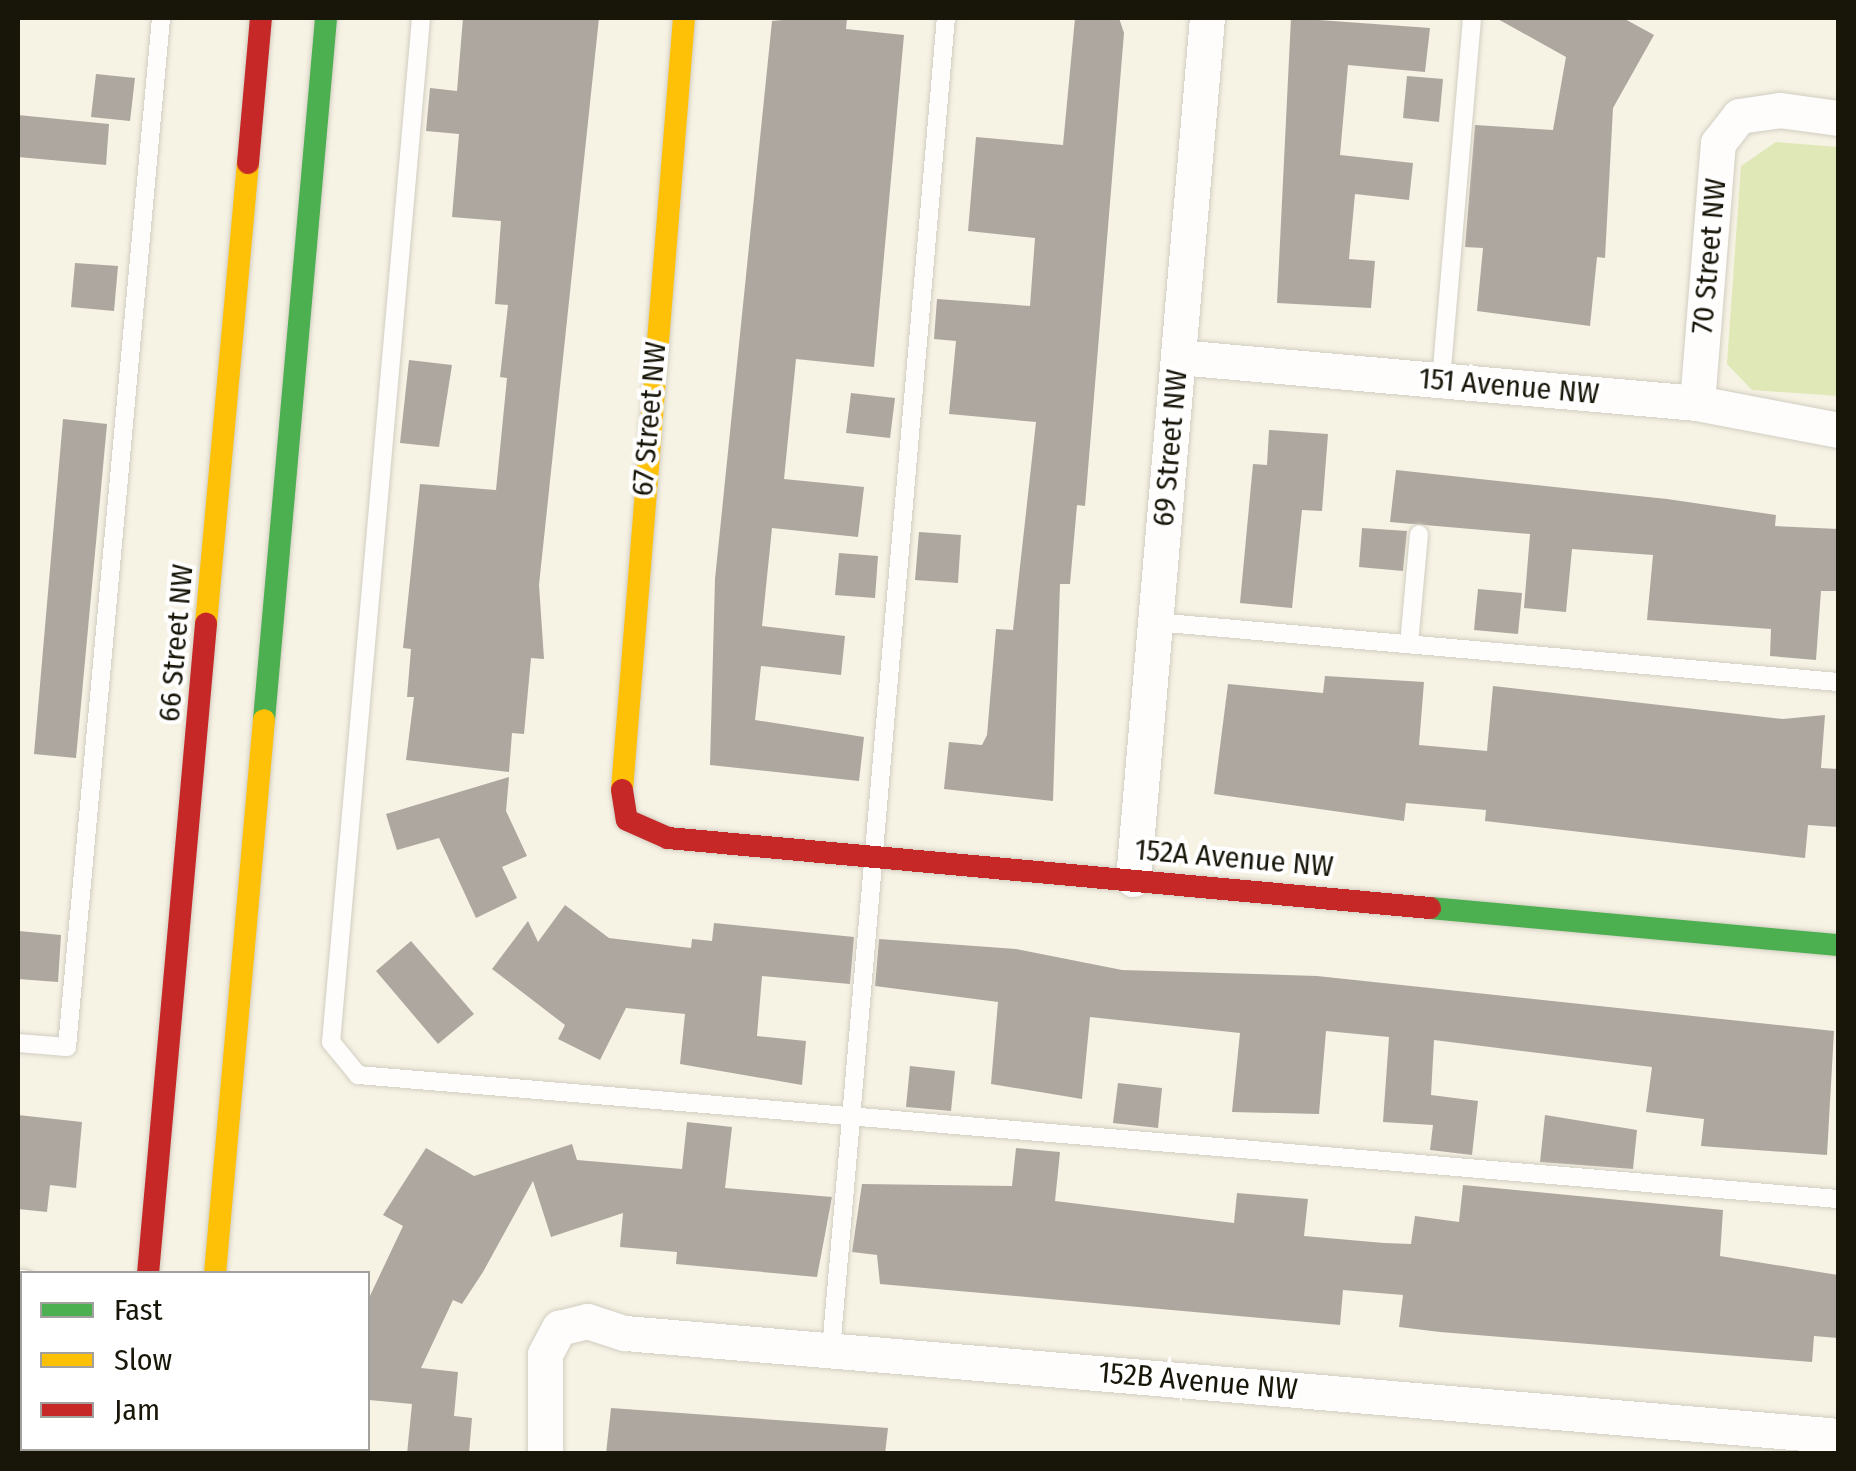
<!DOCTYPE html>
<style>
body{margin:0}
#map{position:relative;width:1856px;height:1471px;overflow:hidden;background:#f6f2e4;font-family:"Fira Sans Condensed",sans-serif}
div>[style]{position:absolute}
.green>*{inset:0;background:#dfe8b6}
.building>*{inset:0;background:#aea7a0}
.roads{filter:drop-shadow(0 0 2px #d1cec2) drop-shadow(0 0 2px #d1cec2)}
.lane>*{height:18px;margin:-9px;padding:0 9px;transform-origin:9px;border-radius:9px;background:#fefdfb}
.street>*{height:35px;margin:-17.5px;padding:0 17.5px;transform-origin:17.5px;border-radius:17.5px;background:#fefdfb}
.fast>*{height:22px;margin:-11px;padding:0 11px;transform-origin:11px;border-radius:11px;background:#4caf50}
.slow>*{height:22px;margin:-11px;padding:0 11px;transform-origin:11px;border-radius:11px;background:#ffc107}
.jam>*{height:22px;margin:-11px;padding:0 11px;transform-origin:11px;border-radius:11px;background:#c62828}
span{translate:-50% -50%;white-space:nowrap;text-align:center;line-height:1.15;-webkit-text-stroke:8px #fff;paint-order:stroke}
.street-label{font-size:30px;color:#181509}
.frame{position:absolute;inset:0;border:20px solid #181509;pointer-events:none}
.legend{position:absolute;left:20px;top:1271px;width:350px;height:180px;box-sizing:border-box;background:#fff;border:2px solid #a3a19d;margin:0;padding:12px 18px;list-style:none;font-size:30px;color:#181509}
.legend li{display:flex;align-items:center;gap:20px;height:50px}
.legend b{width:50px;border:2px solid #a3a19d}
</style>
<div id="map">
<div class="green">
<i style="clip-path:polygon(1776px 142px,1838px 147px,1838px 396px,1752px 390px,1727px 364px,1741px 166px)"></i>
</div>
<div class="building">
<i style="clip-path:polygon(463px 18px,599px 18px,539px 585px,544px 659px,531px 658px,524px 734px,512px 733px,509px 772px,406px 760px,414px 697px,407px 697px,411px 649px,403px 648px,420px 484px,496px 490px,507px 378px,500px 377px,508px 305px,495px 304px,501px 221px,452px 217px,459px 134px,426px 131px,430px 88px,457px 91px)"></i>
<i style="clip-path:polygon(803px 18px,847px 18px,846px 29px,904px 35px,874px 367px,796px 359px,784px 479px,864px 487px,858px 537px,772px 528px,762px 626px,845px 636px,841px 675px,761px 666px,755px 720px,864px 737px,859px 781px,710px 765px,715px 579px,772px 21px)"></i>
<i style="clip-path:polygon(1075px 18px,1119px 18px,1124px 33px,1085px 506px,1077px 505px,1070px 584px,1060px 584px,1053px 801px,944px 789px,949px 742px,982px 745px,987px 735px,996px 629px,1013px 630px,1036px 422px,949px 414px,956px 341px,934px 339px,937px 299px,1030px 306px,1035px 238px,968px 231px,976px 137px,1063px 145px)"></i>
<i style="clip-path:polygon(1291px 18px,1430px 28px,1425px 72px,1348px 65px,1340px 155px,1413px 163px,1409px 200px,1355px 194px,1349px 259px,1375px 261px,1371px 308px,1277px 303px)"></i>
<i style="clip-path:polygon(1496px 18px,1623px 18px,1654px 35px,1613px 108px,1605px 258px,1597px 257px,1590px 326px,1477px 311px,1483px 248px,1465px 247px,1475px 125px,1553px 130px,1566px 57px)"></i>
<i style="clip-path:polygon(96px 74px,135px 78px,130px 121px,91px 117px)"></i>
<i style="clip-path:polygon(1407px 76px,1443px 79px,1439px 122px,1403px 118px)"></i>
<i style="clip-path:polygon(18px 115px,109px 124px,106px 165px,18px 157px)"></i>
<i style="clip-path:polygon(75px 263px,118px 266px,114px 311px,71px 307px)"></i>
<i style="clip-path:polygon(409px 360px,452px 365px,439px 447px,400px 443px)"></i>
<i style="clip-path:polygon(851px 393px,895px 398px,890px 438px,846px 433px)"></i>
<i style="clip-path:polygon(63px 419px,107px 424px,76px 758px,34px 754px)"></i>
<i style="clip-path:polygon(1269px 430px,1328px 434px,1322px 511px,1302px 510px,1292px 608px,1240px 603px,1253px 464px,1267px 465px)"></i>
<i style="clip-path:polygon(1396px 470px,1667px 499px,1776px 515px,1775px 526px,1838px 529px,1838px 591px,1821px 591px,1816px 660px,1770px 656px,1771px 629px,1647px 620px,1653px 555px,1572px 549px,1566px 612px,1524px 608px,1530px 534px,1390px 522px)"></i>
<i style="clip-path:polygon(1362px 528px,1407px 531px,1403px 571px,1359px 567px)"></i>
<i style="clip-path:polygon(919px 532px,961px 535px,958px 583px,915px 580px)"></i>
<i style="clip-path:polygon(839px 553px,878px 556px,875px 598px,835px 595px)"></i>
<i style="clip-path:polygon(1478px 589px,1522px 593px,1518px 634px,1474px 630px)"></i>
<i style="clip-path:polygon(1325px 676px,1424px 682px,1419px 745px,1487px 751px,1493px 686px,1783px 719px,1825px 715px,1821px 768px,1838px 769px,1838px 827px,1808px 825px,1805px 858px,1485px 821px,1486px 810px,1406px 803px,1404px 821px,1214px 794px,1228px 684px,1323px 693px)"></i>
<i style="clip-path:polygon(509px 777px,506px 811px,527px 856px,502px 867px,517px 898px,476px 918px,439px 838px,397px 850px,386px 814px)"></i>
<i style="clip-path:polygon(565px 905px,609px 938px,691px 948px,692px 939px,712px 941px,714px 923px,854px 937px,850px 984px,762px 976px,757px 1036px,806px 1041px,802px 1085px,680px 1064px,685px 1014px,626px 1008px,600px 1060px,558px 1039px,565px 1025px,492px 969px,528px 921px,538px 942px)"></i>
<i style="clip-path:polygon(19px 931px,61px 935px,58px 982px,18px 979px)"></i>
<i style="clip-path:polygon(879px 939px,1016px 949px,1122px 970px,1317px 976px,1834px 1031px,1827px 1155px,1701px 1146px,1704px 1119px,1646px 1112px,1652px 1067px,1434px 1040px,1431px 1095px,1478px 1101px,1472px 1155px,1430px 1150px,1433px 1125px,1383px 1122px,1389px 1037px,1326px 1031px,1319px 1114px,1232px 1112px,1240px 1033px,1090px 1017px,1082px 1099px,991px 1084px,998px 1002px,875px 986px)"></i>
<i style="clip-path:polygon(411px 941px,474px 1014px,438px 1044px,376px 971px)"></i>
<i style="clip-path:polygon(910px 1066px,955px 1071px,951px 1111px,906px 1107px)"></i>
<i style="clip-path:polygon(1118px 1083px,1162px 1088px,1158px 1128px,1113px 1123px)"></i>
<i style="clip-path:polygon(18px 1115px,82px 1122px,76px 1188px,50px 1185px,47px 1212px,18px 1209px)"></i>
<i style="clip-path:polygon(1545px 1115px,1637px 1130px,1633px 1169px,1540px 1162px)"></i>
<i style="clip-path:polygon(687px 1122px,732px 1127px,725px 1188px,832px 1197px,817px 1277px,676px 1264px,677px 1252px,620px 1247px,623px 1213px,551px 1237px,533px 1181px,483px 1272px,462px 1304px,453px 1300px,421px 1368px,458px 1372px,454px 1416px,472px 1418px,469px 1454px,407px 1454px,412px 1404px,369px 1400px,368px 1300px,403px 1226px,383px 1215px,426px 1148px,474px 1176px,572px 1144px,577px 1160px,682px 1169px)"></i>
<i style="clip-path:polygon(1016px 1148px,1060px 1152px,1055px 1201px,1234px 1223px,1237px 1193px,1308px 1199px,1304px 1236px,1384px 1243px,1411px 1244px,1415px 1216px,1459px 1222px,1463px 1185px,1723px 1210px,1720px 1256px,1838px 1275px,1838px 1338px,1814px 1336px,1812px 1362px,1440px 1332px,1399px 1327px,1403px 1295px,1343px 1290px,1340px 1325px,880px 1284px,877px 1255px,852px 1252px,862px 1184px,1012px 1186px)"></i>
<i style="clip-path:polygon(611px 1408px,888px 1428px,885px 1454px,606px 1454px)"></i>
</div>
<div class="roads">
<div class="lane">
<i style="left:421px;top:18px;width:1028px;rotate:95.02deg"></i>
<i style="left:331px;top:1042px;width:43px;rotate:50.7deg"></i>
<i style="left:358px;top:1075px;width:1485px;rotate:4.79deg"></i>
<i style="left:1441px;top:380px;width:363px;rotate:-85.1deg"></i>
<i style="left:1155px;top:622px;width:686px;rotate:5.02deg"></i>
<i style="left:1409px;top:644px;width:110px;rotate:-84.8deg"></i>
<i style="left:18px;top:1043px;width:49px;rotate:4.7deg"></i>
<i style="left:67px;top:1047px;width:1033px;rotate:-84.78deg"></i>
<i style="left:831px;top:1350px;width:1337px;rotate:-85.07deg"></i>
</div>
<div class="street">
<i style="left:1178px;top:357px;width:521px;rotate:5.07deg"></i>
<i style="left:1697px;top:403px;width:144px;rotate:10.8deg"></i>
<i style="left:1697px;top:403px;width:261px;rotate:-85.4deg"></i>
<i style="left:1718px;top:143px;width:34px;rotate:-52deg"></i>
<i style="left:1739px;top:116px;width:41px;rotate:-8.3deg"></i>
<i style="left:1780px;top:110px;width:59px;rotate:7.9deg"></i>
<i style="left:1133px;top:879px;width:864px;rotate:-85.09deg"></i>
<i style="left:18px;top:1287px;width:4px"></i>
<i style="left:545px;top:1454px;width:100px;rotate:-90deg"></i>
<i style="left:545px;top:1354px;width:30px;rotate:-62deg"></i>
<i style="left:559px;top:1328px;width:29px;rotate:-14deg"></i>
<i style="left:587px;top:1321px;width:40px;rotate:18deg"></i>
<i style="left:625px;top:1333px;width:1217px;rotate:4.85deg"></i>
</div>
<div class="fast">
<i style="left:264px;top:720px;width:705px;rotate:-84.95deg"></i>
<i style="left:1430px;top:908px;width:410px;rotate:5.2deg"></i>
<i style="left:200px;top:1454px;width:6px;rotate:-81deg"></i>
</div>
<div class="slow">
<i style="left:206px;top:624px;width:463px;rotate:-84.8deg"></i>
<i style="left:622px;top:790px;width:774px;rotate:-85.41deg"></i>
<i style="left:215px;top:1274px;width:556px;rotate:-84.95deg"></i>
<i style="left:133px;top:1448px;width:6px;rotate:90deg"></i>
</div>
<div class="jam">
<i style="left:248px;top:163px;width:146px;rotate:-84.9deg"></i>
<i style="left:622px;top:790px;width:30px;rotate:81deg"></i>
<i style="left:627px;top:820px;width:45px;rotate:23.7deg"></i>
<i style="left:668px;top:838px;width:765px;rotate:5.25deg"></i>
<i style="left:148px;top:1274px;width:653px;rotate:-84.9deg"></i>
</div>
</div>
<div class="street-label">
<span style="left:1709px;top:256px;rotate:-85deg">70 Street NW</span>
<span style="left:1509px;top:386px;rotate:5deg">151 Avenue NW</span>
<span style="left:649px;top:419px;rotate:-85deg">67 Street NW</span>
<span style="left:1170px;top:448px;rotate:-85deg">69 Street NW</span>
<span style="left:176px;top:643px;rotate:-85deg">66 Street NW</span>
<span style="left:1234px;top:858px;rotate:5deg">152A Avenue NW</span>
<span style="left:1198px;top:1381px;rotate:5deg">152B Avenue NW</span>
</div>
<div class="frame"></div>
<ul class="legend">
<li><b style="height:12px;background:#4caf50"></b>Fast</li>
<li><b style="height:12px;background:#ffc107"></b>Slow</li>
<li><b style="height:12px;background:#c62828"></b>Jam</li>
</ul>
</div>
